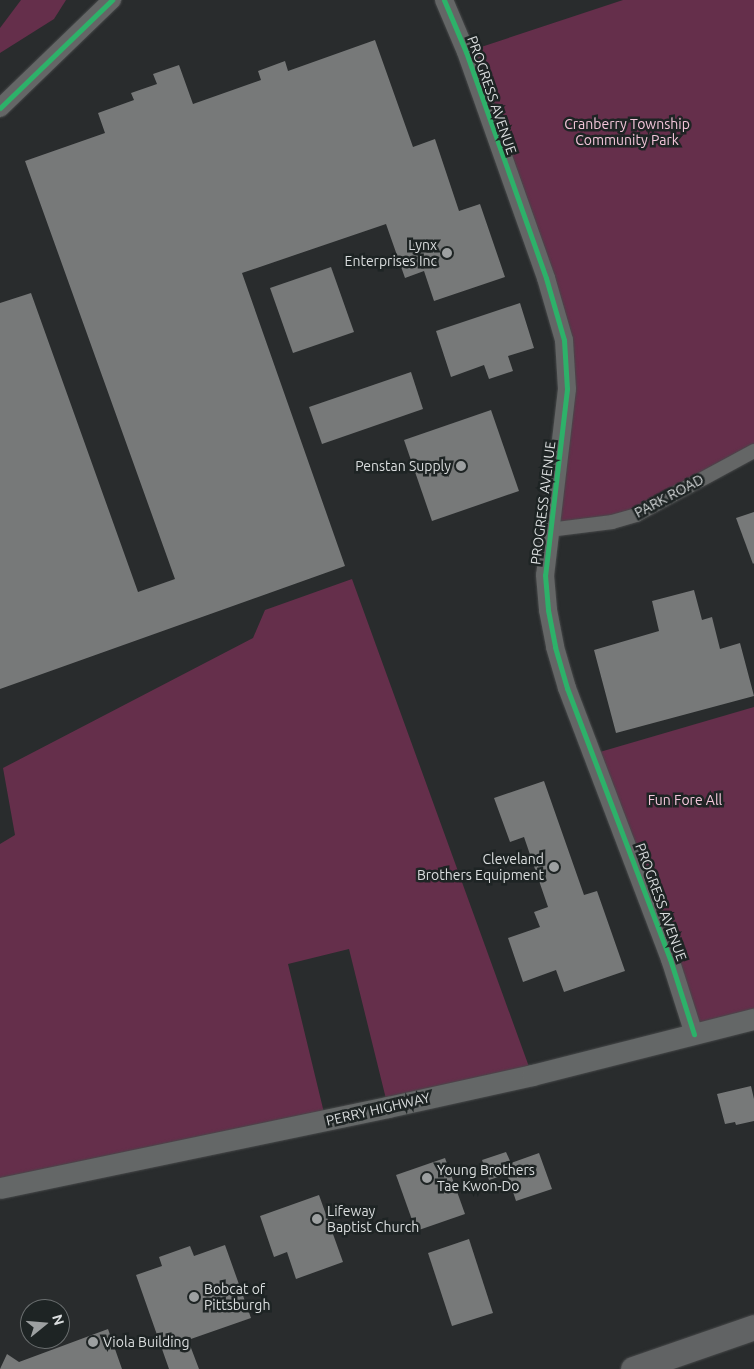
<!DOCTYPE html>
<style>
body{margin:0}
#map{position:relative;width:754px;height:1369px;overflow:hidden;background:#292c2d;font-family:Ubuntu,sans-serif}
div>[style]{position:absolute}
.green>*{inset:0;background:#652f4b}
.building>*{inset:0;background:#777979}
.roads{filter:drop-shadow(0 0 1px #464849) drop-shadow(0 0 1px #464849)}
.minor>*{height:14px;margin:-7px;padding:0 7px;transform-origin:7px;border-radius:7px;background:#646666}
.tertiary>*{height:18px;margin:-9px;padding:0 9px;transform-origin:9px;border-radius:9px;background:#646666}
.primary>*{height:21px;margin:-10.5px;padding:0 10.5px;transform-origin:10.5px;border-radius:10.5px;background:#646767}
.motorway>*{height:25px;margin:-12.5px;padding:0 12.5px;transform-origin:12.5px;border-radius:12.5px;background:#616364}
.cycleway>*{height:5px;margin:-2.5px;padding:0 2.5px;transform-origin:2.5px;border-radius:2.5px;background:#2db169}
.dots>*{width:14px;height:14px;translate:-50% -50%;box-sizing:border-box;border:2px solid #1e2424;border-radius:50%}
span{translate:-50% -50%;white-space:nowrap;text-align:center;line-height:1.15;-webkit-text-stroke:5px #1e2424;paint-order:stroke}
.street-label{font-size:14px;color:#dbdedf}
.park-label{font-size:14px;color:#f3c6da}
.poi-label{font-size:14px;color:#dbdedf}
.right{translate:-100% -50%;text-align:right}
.left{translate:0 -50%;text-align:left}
.north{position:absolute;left:20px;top:1299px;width:50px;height:50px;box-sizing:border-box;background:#1e2424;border:1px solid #6a6e6f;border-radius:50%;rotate:73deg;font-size:14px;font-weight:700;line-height:20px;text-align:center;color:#dbdedf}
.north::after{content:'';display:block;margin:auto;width:18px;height:22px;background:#9da0a1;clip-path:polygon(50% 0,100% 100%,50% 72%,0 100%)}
</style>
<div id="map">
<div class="green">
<i style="clip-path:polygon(21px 0,66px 0,54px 19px,0 53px,0 28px)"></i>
<i style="clip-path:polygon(623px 0,754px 0,754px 451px,646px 510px,549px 530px,566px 357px,466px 52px)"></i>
<i style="clip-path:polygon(352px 579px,532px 1075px,388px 1107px,349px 949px,288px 964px,326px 1121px,0 1188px,0 844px,15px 835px,3px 768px,253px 638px,265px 610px)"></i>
<i style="clip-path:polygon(754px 707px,754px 1019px,694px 1034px,593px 754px)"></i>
</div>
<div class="building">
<i style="clip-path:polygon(375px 40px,413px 147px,435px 139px,459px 211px,480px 204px,505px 277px,434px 301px,424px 271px,405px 278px,386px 224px,242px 273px,345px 566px,0 689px,0 303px,31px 293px,138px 592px,175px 579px,25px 161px,105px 133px,98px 113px,134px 100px,131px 93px,157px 84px,153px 74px,179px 65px,193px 104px,261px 80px,258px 71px,285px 61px,288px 71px)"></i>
<i style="clip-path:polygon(331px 267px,354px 332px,293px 353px,270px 288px)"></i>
<i style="clip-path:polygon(520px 303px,534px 348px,508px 356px,513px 371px,489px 379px,484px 365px,451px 377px,436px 331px)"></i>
<i style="clip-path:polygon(411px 372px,423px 409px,322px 444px,309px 407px)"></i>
<i style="clip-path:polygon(491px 410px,519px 491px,432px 521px,404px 440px)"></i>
<i style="clip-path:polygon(754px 512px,754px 563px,753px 564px,736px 518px)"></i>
<i style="clip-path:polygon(694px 590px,702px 620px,712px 617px,720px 649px,740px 643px,754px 696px,616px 733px,594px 650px,659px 631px,652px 601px)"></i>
<i style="clip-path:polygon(544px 781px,584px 895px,597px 891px,625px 971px,564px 992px,556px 970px,523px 982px,508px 938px,540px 927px,534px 912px,548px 907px,524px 837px,510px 842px,494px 798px)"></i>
<i style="clip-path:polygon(751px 1086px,754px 1099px,754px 1121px,736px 1125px,735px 1122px,725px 1124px,717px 1094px)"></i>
<i style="clip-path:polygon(506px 1152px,511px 1163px,539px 1153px,552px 1189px,516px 1201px,507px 1174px,489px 1180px,482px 1160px)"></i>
<i style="clip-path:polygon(445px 1158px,465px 1214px,416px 1231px,396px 1175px)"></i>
<i style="clip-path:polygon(319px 1195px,343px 1262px,296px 1279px,287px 1252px,274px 1257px,260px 1216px)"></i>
<i style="clip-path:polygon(469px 1239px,493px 1313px,452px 1326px,428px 1253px)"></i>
<i style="clip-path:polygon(225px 1245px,251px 1318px,188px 1340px,199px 1369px,169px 1369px,136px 1275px,162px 1266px,159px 1257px,190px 1246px,194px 1256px)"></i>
<i style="clip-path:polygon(108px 1329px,122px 1369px,0 1369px,7px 1354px,19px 1362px)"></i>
</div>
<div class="roads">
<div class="minor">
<i style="left:549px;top:530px;width:64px;rotate:-7.2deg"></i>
<i style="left:612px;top:522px;width:25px;rotate:-16deg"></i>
<i style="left:636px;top:515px;width:134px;rotate:-28.5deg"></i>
</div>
<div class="tertiary">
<i style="left:444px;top:0;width:56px;rotate:67.1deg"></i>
<i style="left:466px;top:52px;width:240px;rotate:70.5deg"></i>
<i style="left:546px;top:278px;width:65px;rotate:73.8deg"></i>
<i style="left:564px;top:340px;width:49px;rotate:86.5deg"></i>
<i style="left:567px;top:389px;width:187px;rotate:96.7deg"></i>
<i style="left:545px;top:575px;width:35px;rotate:85deg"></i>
<i style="left:548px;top:610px;width:38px;rotate:79deg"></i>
<i style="left:555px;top:647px;width:43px;rotate:73.7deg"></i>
<i style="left:567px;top:688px;width:290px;rotate:69.2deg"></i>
<i style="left:670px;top:959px;width:79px;rotate:72.3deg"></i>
<i style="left:0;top:108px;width:156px;rotate:-44deg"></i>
</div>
<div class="primary">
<i style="left:0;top:1188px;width:396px;rotate:-11.8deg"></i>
<i style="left:388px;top:1107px;width:148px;rotate:-12.5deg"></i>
<i style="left:532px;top:1075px;width:229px;rotate:-14.2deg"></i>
</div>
<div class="motorway">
<i style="left:633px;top:1369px;width:128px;rotate:-19.1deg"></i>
</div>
</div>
<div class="cycleway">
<i style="left:444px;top:0;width:56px;rotate:67.1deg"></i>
<i style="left:466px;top:52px;width:240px;rotate:70.5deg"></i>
<i style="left:546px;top:278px;width:65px;rotate:73.8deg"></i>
<i style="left:564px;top:340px;width:49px;rotate:86.5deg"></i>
<i style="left:567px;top:389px;width:187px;rotate:96.7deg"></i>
<i style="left:545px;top:575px;width:35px;rotate:85deg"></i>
<i style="left:548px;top:610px;width:38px;rotate:79deg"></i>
<i style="left:555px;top:647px;width:43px;rotate:73.7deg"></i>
<i style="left:567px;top:688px;width:290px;rotate:69.2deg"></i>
<i style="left:670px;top:959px;width:79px;rotate:72.3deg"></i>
<i style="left:0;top:108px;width:156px;rotate:-44deg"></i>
</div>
<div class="dots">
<i style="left:447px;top:253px;background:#9da0a1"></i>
<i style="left:461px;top:466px;background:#9da0a1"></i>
<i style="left:554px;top:867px;background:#9da0a1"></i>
<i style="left:427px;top:1178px;background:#9da0a1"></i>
<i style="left:317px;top:1219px;background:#9da0a1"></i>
<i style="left:194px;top:1297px;background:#9da0a1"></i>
<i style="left:93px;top:1342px;background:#9da0a1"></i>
</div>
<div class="street-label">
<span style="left:492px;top:95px;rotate:71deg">PROGRESS AVENUE</span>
<span style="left:669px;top:496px;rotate:-28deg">PARK ROAD</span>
<span style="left:543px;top:503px;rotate:-83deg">PROGRESS AVENUE</span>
<span style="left:661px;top:902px;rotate:70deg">PROGRESS AVENUE</span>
<span style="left:378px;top:1109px;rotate:-13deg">PERRY HIGHWAY</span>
</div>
<div class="park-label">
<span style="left:627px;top:132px">Cranberry Township<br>Community Park</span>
<span style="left:685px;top:800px">Fun Fore All</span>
</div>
<div class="poi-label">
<span class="right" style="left:437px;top:253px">Lynx<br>Enterprises Inc</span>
<span class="right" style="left:451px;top:466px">Penstan Supply</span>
<span class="right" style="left:544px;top:867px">Cleveland<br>Brothers Equipment</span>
<span class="left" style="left:437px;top:1178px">Young Brothers<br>Tae Kwon-Do</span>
<span class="left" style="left:327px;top:1219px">Lifeway<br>Baptist Church</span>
<span class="left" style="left:204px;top:1297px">Bobcat of<br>Pittsburgh</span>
<span class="left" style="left:103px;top:1342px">Viola Building</span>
</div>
<div class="north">N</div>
</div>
